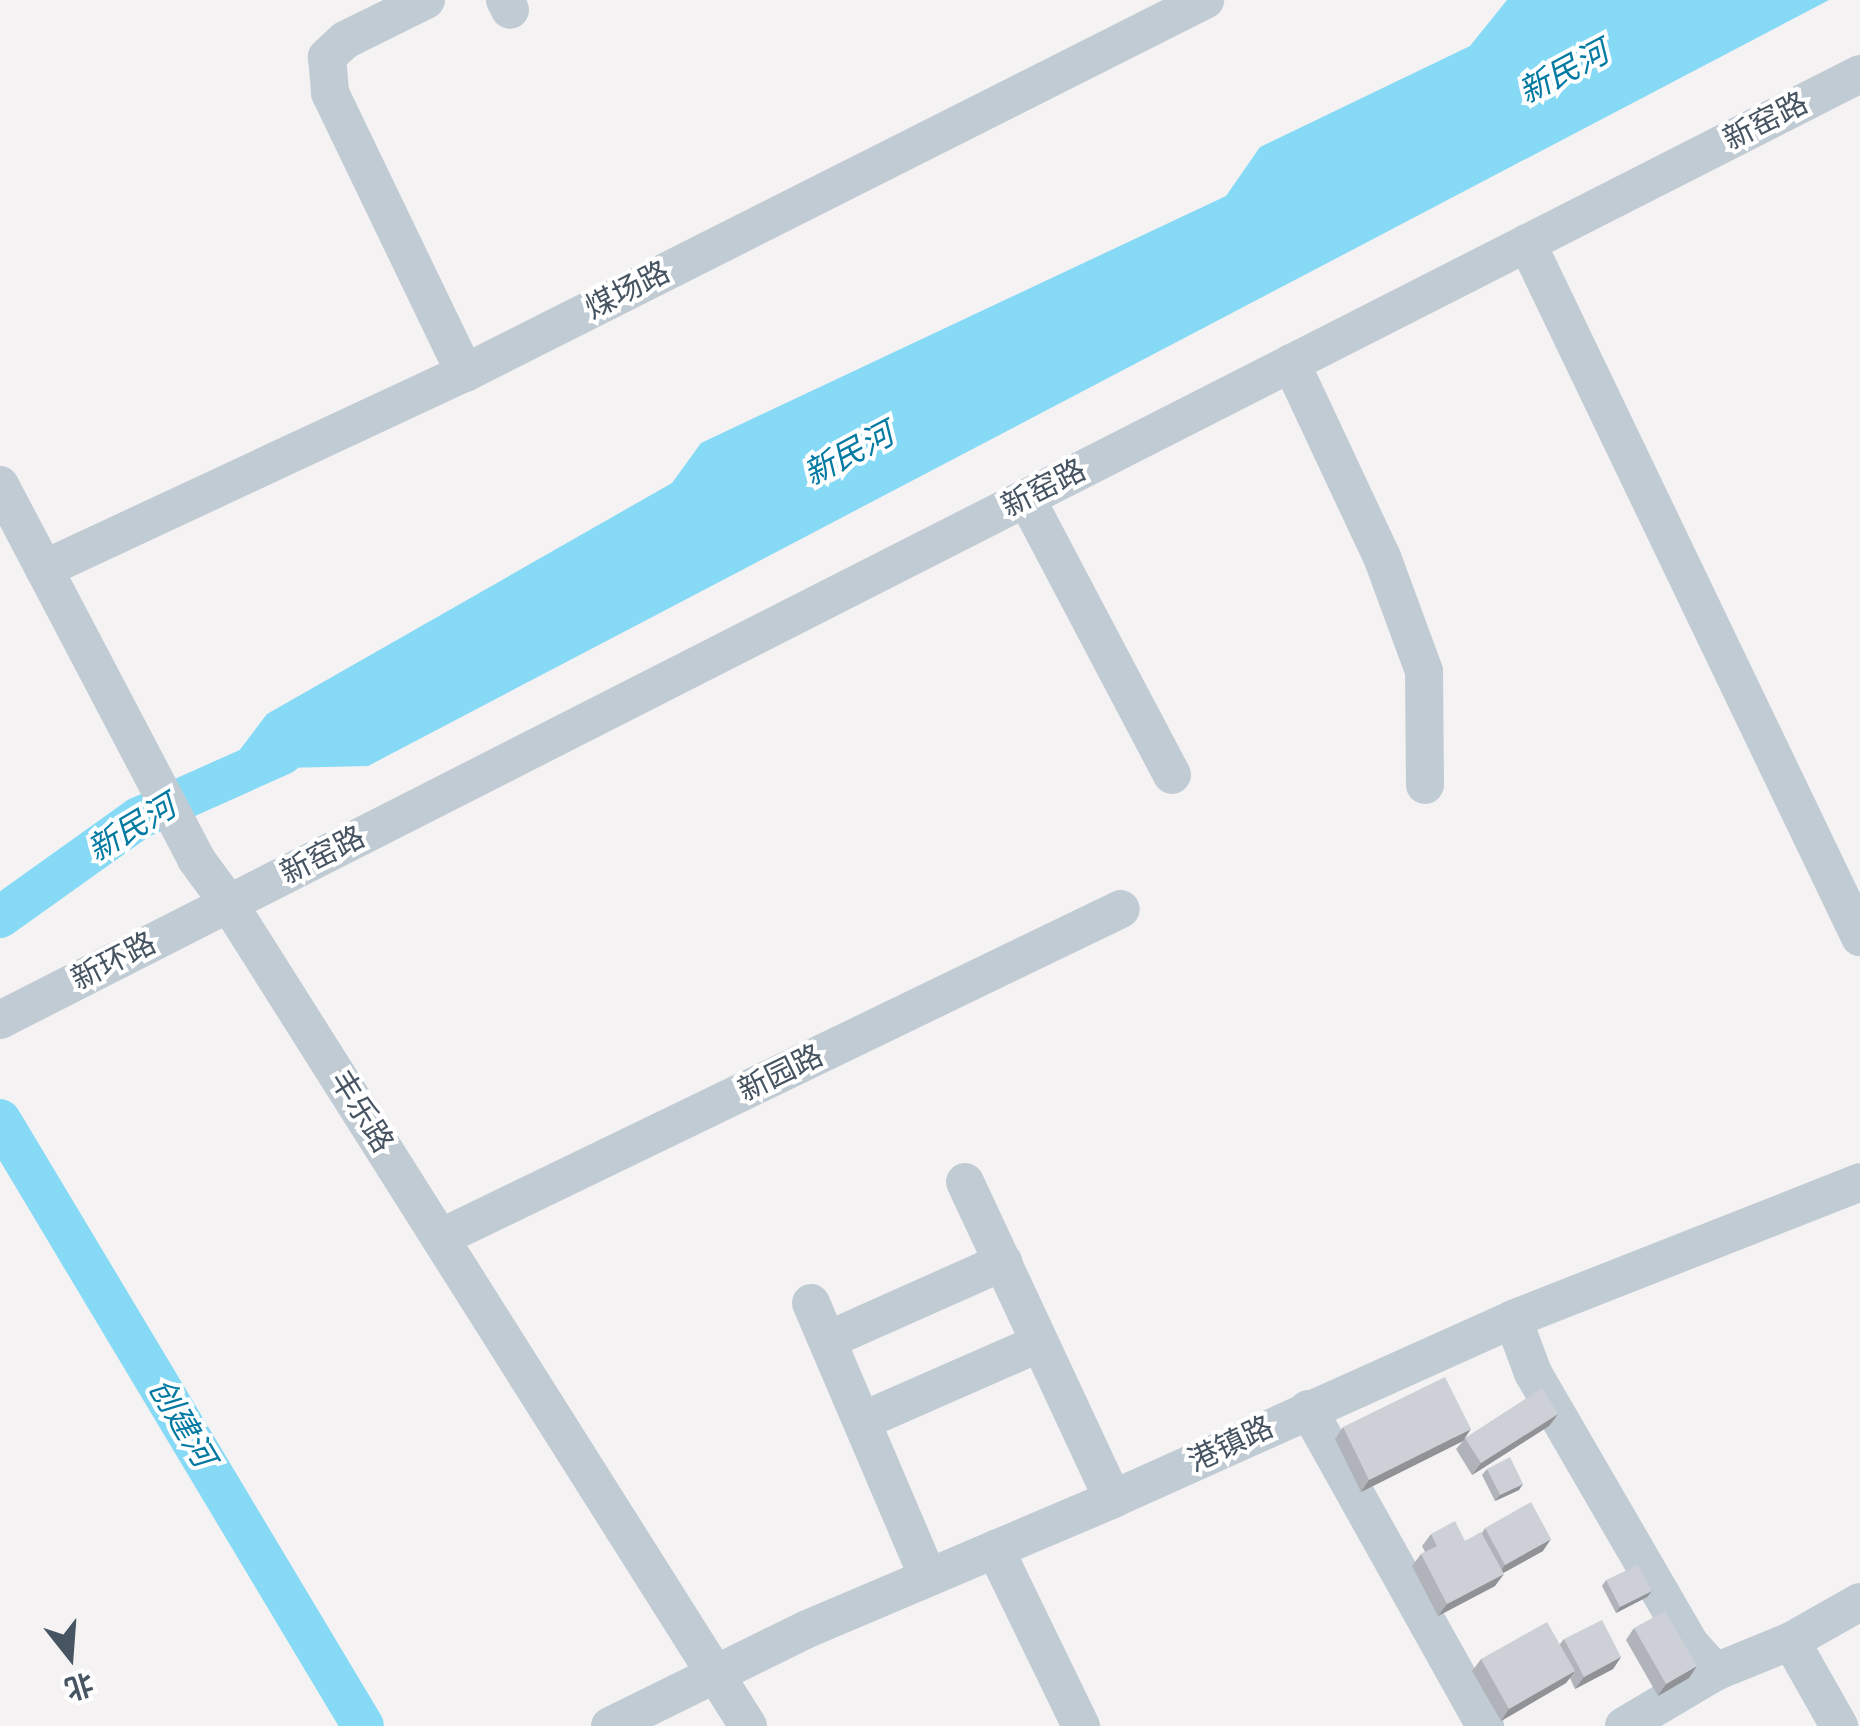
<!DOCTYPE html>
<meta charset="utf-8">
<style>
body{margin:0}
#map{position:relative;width:1860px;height:1726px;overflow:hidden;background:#f4f2f2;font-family:"Alegreya Sans","Noto Sans SC",sans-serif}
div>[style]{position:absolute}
.water>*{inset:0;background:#86daf6}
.canal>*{height:42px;margin:-21px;padding:0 21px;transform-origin:21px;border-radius:21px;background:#86daf6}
.minor>*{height:38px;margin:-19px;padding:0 19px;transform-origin:19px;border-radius:19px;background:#c1cbd4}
.wall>*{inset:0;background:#b0b3b9}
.shaded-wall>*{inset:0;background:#909296}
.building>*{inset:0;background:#cdd0d7}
span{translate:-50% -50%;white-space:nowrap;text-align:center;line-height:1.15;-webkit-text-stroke:8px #fff;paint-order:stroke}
.street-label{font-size:30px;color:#475462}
.water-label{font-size:32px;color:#037aa2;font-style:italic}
.north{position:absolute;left:20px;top:1606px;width:100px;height:100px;-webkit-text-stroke:8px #fff;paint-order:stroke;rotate:163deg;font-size:28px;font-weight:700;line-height:40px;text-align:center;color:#475462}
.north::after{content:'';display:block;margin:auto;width:35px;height:45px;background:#475462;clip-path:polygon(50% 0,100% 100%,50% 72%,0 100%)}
</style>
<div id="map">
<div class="water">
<i style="clip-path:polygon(1507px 0,1829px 0,368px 766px,281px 768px,234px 787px,226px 768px,267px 714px,672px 483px,701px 443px,1226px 196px,1260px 147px,1470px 46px)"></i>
</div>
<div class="canal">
<i style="left:0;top:917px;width:171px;rotate:-35.5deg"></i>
<i style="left:139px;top:818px;width:157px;rotate:-24.1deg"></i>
<i style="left:0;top:1120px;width:706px;rotate:59.08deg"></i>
</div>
<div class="minor">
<i style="left:426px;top:0;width:90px;rotate:153.7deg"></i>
<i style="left:345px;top:40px;width:25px;rotate:137deg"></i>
<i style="left:327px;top:57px;width:36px;rotate:85deg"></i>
<i style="left:330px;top:93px;width:311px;rotate:64.3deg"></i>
<i style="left:505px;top:0;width:11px;rotate:63deg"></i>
<i style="left:1527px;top:243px;width:770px;rotate:64.37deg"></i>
<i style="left:1291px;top:363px;width:214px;rotate:64.9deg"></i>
<i style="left:1382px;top:557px;width:121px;rotate:69.8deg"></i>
<i style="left:1424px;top:671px;width:114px;rotate:89.5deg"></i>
<i style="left:0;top:485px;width:422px;rotate:62.3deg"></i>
<i style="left:196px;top:859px;width:56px;rotate:53.7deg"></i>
<i style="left:229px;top:904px;width:972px;rotate:57.73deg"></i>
<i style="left:1026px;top:498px;width:313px;rotate:62.2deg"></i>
<i style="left:44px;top:569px;width:464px;rotate:-25deg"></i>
<i style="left:465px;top:373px;width:829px;rotate:-26.75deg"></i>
<i style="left:0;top:1020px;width:2087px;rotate:-26.96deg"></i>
<i style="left:965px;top:1182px;width:350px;rotate:65deg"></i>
<i style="left:440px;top:1238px;width:756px;rotate:-25.79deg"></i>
<i style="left:811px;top:1303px;width:298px;rotate:66.9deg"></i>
<i style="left:1513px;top:1319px;width:58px;rotate:69.7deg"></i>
<i style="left:1533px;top:1373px;width:313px;rotate:59.9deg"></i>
<i style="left:1690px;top:1644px;width:38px;rotate:48deg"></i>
<i style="left:828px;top:1340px;width:192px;rotate:-24deg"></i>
<i style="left:1308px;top:1409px;width:363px;rotate:60.8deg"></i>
<i style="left:862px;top:1421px;width:194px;rotate:-23.7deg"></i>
<i style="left:995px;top:1549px;width:197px;rotate:64.1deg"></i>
<i style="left:1791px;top:1641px;width:98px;rotate:60.5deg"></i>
<i style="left:610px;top:1726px;width:217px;rotate:-26.2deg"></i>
<i style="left:805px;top:1630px;width:335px;rotate:-23deg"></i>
<i style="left:1113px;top:1499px;width:439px;rotate:-24.2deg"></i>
<i style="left:1513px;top:1319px;width:373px;rotate:-21.5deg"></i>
<i style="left:1624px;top:1726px;width:106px;rotate:-30.7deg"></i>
<i style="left:1715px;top:1672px;width:82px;rotate:-22.2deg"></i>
<i style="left:1791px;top:1641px;width:79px;rotate:-29.5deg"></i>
</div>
<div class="wall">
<i style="clip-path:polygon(1558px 1414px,1549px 1426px,1472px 1475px,1456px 1449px,1463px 1441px,1361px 1492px,1335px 1439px,1343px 1427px,1465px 1438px)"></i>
<i style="clip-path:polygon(1487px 1469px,1519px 1490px,1495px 1501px,1482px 1475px)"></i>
<i style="clip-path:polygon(1485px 1528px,1543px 1551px,1503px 1573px,1495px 1586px,1438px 1616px,1412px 1566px,1421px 1554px,1425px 1552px,1422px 1546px,1431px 1534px,1465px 1541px,1482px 1533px)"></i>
<i style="clip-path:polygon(1606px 1580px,1652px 1591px,1647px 1597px,1616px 1613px,1602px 1586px)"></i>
<i style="clip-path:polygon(1634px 1628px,1689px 1678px,1658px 1696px,1626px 1640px)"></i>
<i style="clip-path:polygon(1564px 1639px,1621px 1657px,1613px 1669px,1575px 1689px,1570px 1678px,1566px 1683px,1501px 1721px,1472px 1671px,1481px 1659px,1560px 1644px)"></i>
</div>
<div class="shaded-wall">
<i style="clip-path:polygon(1558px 1414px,1549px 1426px,1472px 1475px,1481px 1463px)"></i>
<i style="clip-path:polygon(1471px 1429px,1463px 1441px,1361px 1492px,1369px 1480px)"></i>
<i style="clip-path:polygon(1523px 1484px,1519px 1490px,1495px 1501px,1500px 1495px)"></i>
<i style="clip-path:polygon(1551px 1539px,1543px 1551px,1496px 1577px,1505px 1565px)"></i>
<i style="clip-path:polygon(1504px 1574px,1495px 1586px,1438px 1616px,1447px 1604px)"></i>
<i style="clip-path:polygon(1652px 1591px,1647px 1597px,1616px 1613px,1620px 1607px)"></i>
<i style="clip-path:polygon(1621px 1657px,1613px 1669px,1575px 1689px,1584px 1677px)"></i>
<i style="clip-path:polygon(1697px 1666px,1689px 1678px,1658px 1696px,1666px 1684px)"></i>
<i style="clip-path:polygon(1575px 1671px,1566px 1683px,1501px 1721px,1509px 1709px)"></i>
</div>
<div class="building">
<i style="clip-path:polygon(1445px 1377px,1471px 1429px,1369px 1480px,1343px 1427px)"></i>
<i style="clip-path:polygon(1542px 1388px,1558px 1414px,1481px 1463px,1465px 1438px)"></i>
<i style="clip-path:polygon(1510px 1457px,1523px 1484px,1500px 1495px,1487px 1469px)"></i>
<i style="clip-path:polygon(1531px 1502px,1551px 1539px,1505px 1565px,1485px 1528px)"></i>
<i style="clip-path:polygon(1455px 1521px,1465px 1541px,1481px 1532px,1504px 1574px,1447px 1604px,1421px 1554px,1437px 1546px,1431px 1534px)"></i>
<i style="clip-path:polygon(1638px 1565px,1652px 1591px,1620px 1607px,1606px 1580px)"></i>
<i style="clip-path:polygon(1665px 1611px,1697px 1666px,1666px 1684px,1634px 1628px)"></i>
<i style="clip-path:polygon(1602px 1620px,1621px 1657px,1584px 1677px,1564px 1639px)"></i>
<i style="clip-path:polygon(1547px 1622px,1575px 1671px,1509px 1709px,1481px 1659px)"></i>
</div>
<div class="street-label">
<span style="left:1766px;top:122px;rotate:-27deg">新窑路</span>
<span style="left:628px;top:291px;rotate:-27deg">煤场路</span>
<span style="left:1044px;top:489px;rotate:-27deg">新窑路</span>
<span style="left:323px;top:856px;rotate:-27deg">新窑路</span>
<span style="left:114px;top:962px;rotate:-27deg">新环路</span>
<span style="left:781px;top:1074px;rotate:-26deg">新园路</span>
<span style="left:361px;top:1112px;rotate:58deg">丰乐路</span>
<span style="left:1231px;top:1445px;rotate:-25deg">港镇路</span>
</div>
<div class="water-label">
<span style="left:1564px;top:73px;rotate:-28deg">新民河</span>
<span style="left:849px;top:455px;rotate:-28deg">新民河</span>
<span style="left:132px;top:829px;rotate:-31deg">新民河</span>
<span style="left:181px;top:1423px;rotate:59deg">创建河</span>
</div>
<div class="north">北</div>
</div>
